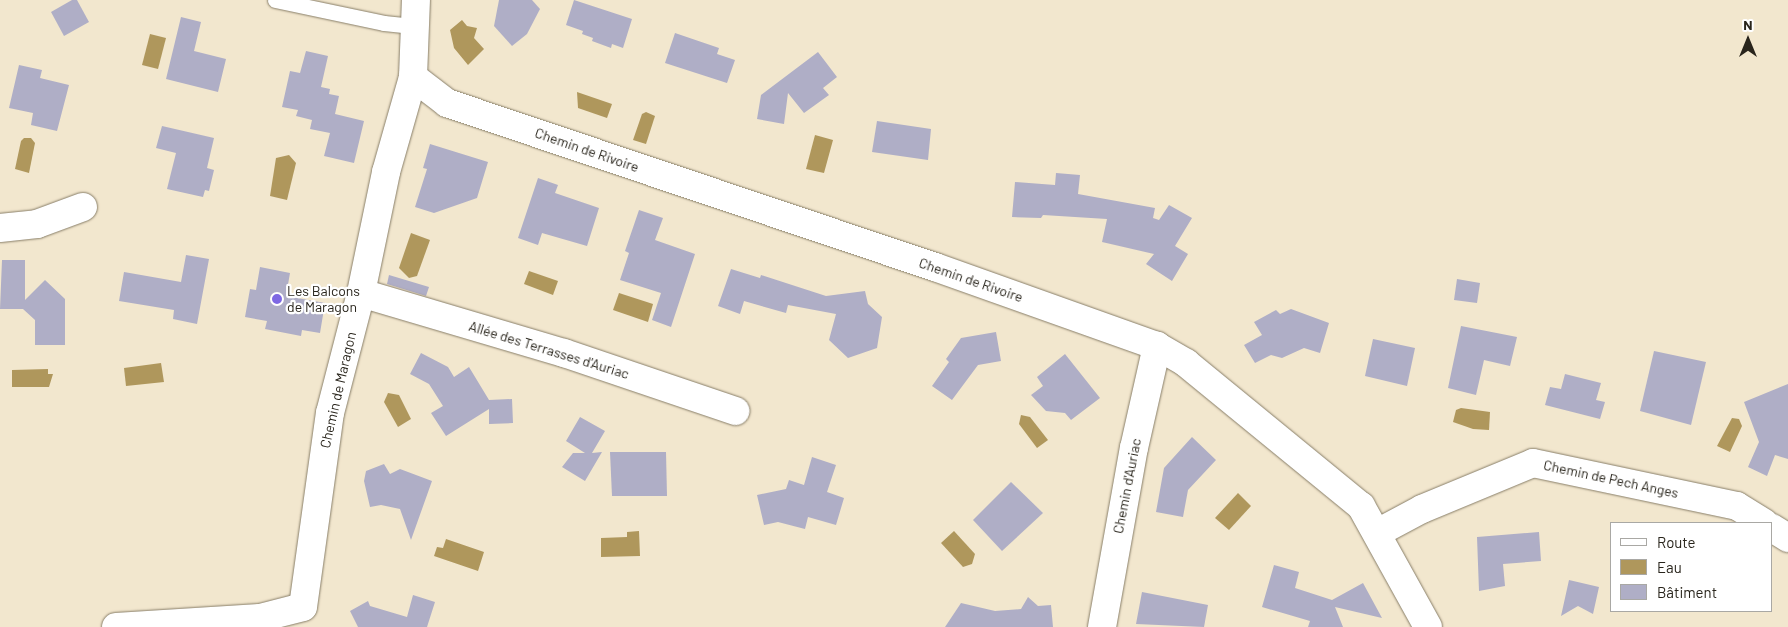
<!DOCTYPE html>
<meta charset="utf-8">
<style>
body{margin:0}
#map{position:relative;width:1788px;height:627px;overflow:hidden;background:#f2e7ce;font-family:Barlow,sans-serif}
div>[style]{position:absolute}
.water>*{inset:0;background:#af975c}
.building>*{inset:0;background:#afaec6}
.roads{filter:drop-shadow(0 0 1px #887e68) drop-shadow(0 0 1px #887e68)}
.service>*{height:15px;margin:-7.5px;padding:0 7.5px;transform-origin:7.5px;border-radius:7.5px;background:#fff}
.minor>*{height:28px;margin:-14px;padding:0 14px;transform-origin:14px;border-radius:14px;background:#fff}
.dots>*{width:14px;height:14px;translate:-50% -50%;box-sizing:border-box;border:2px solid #fff;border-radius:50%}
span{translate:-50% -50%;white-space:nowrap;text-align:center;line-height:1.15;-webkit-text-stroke:4.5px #fff;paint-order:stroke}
.street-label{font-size:14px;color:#29251c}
.poi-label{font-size:14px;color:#29251c}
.left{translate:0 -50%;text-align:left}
.legend{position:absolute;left:1610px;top:522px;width:162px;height:90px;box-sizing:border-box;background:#fff;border:1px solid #a9a8a4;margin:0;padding:6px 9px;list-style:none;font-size:15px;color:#29251c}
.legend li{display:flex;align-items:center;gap:10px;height:25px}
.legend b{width:25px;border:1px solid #a9a8a4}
.north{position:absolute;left:1723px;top:15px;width:50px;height:50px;-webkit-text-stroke:4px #fff;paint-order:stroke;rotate:0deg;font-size:14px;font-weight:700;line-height:20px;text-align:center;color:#29251c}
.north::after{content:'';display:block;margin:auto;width:18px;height:22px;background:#29251c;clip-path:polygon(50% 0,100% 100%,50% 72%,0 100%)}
</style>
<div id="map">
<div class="water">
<i style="clip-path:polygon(462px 20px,467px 26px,477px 28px,474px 38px,484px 49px,468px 65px,454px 48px,450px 30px)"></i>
<i style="clip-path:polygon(150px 34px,166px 38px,158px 69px,142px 65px)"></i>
<i style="clip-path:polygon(577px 92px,612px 104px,607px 118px,578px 108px)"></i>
<i style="clip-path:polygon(646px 112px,655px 116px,646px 144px,633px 140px,642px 114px)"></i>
<i style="clip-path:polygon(815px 135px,833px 140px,824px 173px,806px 169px)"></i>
<i style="clip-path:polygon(24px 138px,31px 138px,35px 143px,29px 173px,15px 169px,21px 141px)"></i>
<i style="clip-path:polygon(289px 155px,296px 163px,287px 200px,270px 196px,276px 158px)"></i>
<i style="clip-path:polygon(411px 233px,430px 240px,417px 276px,409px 278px,399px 268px)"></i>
<i style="clip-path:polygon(529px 271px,558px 281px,553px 295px,524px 284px)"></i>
<i style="clip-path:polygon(619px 293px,653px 304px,648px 322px,613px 310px)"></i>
<i style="clip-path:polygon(161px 363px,164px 382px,126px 386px,124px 368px)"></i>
<i style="clip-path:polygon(48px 369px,48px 374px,53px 374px,49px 387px,12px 387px,12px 370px)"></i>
<i style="clip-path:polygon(388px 393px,399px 395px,411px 419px,398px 427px,384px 402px)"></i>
<i style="clip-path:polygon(1461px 408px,1490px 412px,1489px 430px,1473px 429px,1453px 422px,1456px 410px)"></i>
<i style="clip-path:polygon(1021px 415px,1030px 417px,1048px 440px,1037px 448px,1019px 424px)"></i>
<i style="clip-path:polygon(1732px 418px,1739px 419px,1742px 426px,1730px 452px,1717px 446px)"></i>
<i style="clip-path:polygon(1238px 493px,1251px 506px,1229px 530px,1215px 518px)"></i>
<i style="clip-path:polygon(639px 531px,640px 556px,601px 557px,601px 538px,627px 537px,627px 532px)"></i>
<i style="clip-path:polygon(954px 531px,975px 554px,972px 564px,963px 567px,941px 543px)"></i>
<i style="clip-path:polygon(446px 539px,484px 552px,478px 571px,434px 556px,437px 547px,443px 548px)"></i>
</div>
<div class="building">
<i style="clip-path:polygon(72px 0,77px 0,89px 22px,64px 36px,51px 12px)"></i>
<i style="clip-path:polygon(499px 0,532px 0,540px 9px,527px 34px,512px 46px,494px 26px)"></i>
<i style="clip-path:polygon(574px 0,632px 19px,623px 48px,612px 44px,611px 48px,592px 41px,593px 38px,582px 34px,583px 31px,566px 25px)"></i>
<i style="clip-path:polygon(181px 17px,201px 22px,194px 51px,226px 59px,218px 92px,166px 79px)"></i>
<i style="clip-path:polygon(675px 33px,719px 48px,717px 54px,735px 60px,727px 83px,665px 63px)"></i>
<i style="clip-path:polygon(306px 51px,328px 56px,321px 87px,330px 89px,329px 94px,339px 96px,335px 114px,364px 121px,354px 163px,324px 156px,330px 133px,310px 129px,312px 120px,296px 116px,298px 110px,282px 107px,290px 71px,300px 73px)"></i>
<i style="clip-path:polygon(818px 52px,837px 77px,823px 88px,829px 95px,804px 113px,788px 93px,784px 124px,757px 119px,761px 95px)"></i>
<i style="clip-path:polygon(19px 65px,42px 70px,40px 78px,69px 85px,57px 131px,31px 125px,33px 113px,9px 108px)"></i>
<i style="clip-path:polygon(877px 121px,931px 129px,928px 160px,872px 152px)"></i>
<i style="clip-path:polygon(162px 126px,214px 138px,207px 168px,214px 170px,209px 191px,205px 190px,203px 197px,167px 189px,176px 153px,156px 148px)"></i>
<i style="clip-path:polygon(430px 144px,488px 162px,477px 198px,434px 213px,415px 207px,427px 169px,423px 168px)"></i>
<i style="clip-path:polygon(1056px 173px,1080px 175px,1078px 194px,1155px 208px,1153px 218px,1159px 220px,1169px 205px,1192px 218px,1175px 246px,1188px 254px,1172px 281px,1146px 264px,1154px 254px,1102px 242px,1107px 219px,1043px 215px,1041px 218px,1012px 217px,1015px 182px,1055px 185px)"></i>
<i style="clip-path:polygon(538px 178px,558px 185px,555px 193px,599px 208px,587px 246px,542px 233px,538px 245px,518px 238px)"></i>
<i style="clip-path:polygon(639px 210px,663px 218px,655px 240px,695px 254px,671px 327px,652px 320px,661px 293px,620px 280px,629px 253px,625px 251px)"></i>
<i style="clip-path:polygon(186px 255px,209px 259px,197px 324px,173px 319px,174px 310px,119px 301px,124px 272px,181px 282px)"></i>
<i style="clip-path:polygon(2px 260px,25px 260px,25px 300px,45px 280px,65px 299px,65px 345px,35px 345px,35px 320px,23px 309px,0 309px)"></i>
<i style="clip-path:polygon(260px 267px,290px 273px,286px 296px,325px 303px,320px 333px,302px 330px,301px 336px,265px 329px,267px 321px,245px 317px,250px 289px,256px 290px)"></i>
<i style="clip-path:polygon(731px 269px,760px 278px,761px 275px,826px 296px,865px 291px,868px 304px,882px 317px,877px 348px,848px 358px,829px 340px,836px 314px,788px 305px,786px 313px,744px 301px,740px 314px,718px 306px)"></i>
<i style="clip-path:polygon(389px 275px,429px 287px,426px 296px,387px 284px)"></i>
<i style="clip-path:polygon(1457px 279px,1480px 283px,1477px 303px,1454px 300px)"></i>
<i style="clip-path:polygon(1291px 309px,1329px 323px,1320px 353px,1304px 348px,1282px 358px,1271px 355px,1255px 363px,1244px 345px,1262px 335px,1254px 322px,1276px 310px,1280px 314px)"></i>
<i style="clip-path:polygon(1461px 326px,1517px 337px,1510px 366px,1484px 360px,1476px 395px,1448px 388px)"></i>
<i style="clip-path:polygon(996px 332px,1001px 361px,978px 365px,952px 400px,932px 386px,949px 362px,946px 359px,961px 338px)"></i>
<i style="clip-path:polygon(1373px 339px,1415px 348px,1407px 386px,1365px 376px)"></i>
<i style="clip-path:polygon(1654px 351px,1706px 362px,1691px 425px,1640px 411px)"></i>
<i style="clip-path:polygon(421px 353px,448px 367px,454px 377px,469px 367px,489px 400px,512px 399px,513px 423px,489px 424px,489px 409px,446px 436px,431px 413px,443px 406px,429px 384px,410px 374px)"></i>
<i style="clip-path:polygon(1065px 354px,1100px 398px,1071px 420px,1065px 413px,1046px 411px,1031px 395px,1043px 386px,1037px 377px)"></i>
<i style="clip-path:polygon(1565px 374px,1601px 383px,1596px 400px,1605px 402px,1600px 419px,1545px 405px,1550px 387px,1561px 389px)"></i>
<i style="clip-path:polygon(1788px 384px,1788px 459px,1775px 455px,1767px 476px,1748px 467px,1759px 442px,1744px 402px)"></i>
<i style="clip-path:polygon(580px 417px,605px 431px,592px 453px,602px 452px,585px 481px,562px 467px,573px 453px,585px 453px,566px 441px)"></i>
<i style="clip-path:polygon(1192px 437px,1216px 460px,1188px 490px,1183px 517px,1156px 512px,1164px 468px)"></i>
<i style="clip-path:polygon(610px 452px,666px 452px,667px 496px,612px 496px)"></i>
<i style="clip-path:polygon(812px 457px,836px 465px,827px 492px,844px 498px,836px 525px,808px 517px,805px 529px,778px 522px,764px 525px,757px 495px,786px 489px,789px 480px,804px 485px)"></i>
<i style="clip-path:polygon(384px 464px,390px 474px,400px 469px,432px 481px,411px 540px,400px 509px,381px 505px,370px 507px,364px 481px,366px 471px)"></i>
<i style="clip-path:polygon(1011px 482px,1043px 513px,1002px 551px,973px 520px)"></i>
<i style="clip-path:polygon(1539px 532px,1541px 561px,1503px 564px,1505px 586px,1479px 591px,1477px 537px)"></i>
<i style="clip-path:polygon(1274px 565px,1299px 572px,1295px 588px,1332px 600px,1363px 583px,1382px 618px,1335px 607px,1343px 627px,1308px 627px,1310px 621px,1262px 607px)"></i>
<i style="clip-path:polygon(1569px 580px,1599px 587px,1593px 614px,1578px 606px,1561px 616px)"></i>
<i style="clip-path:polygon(1142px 592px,1208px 605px,1204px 627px,1136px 624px)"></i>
<i style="clip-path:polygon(413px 595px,435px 602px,427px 627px,358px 627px,350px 611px,368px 601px,370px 606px,407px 617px)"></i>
<i style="clip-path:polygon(1028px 597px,1038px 606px,1051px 605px,1053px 627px,945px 627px,961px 603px,995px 611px,1021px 609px)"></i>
</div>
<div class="roads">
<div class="service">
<i style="left:275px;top:0;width:111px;rotate:11.9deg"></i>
<i style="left:384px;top:23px;width:31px;rotate:6deg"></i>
</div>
<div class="minor">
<i style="left:413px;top:77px;width:43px;rotate:37.4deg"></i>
<i style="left:447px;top:103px;width:515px;rotate:18.58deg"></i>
<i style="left:935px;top:267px;width:236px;rotate:19.6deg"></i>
<i style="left:1157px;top:346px;width:34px;rotate:30deg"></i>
<i style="left:1186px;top:363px;width:226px;rotate:39.3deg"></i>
<i style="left:1361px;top:506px;width:138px;rotate:61deg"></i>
<i style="left:0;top:228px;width:37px;rotate:-6deg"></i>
<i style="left:37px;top:224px;width:49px;rotate:-20.3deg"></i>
<i style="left:361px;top:293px;width:212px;rotate:16.5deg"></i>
<i style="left:564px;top:353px;width:181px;rotate:18.7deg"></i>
<i style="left:1772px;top:528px;width:19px;rotate:32deg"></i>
<i style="left:1377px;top:533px;width:51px;rotate:-28.1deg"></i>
<i style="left:1422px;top:509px;width:120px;rotate:-22.5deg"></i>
<i style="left:1533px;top:463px;width:208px;rotate:11.9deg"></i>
<i style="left:1737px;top:506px;width:32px;rotate:32deg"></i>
<i style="left:116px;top:627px;width:144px;rotate:-3.6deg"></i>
<i style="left:260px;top:618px;width:44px;rotate:-14.3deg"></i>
<i style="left:303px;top:607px;width:196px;rotate:-82.1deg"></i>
<i style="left:330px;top:413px;width:124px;rotate:-75.5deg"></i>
<i style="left:361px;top:293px;width:124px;rotate:-78.3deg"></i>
<i style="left:386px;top:172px;width:99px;rotate:-74.1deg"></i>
<i style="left:413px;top:77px;width:77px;rotate:-87.8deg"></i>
<i style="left:1102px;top:627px;width:182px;rotate:-79.9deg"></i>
<i style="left:1134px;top:448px;width:105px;rotate:-77.3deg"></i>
</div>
</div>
<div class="dots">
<i style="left:277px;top:299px;background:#7e68e3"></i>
</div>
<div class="street-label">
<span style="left:587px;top:150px;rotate:19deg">Chemin de Rivoire</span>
<span style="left:971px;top:280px;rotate:19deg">Chemin de Rivoire</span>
<span style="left:549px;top:350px;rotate:17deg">Allée des Terrasses d'Auriac</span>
<span style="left:338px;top:390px;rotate:-77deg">Chemin de Maragon</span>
<span style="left:1611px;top:479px;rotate:12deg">Chemin de Pech Anges</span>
<span style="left:1127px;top:486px;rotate:-79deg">Chemin d'Auriac</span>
</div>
<div class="poi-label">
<span class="left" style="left:287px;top:299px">Les Balcons<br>de Maragon</span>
</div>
<ul class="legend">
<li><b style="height:6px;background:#fff"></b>Route</li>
<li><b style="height:14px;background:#af975c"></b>Eau</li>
<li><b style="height:14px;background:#afaec6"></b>Bâtiment</li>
</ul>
<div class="north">N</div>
</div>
